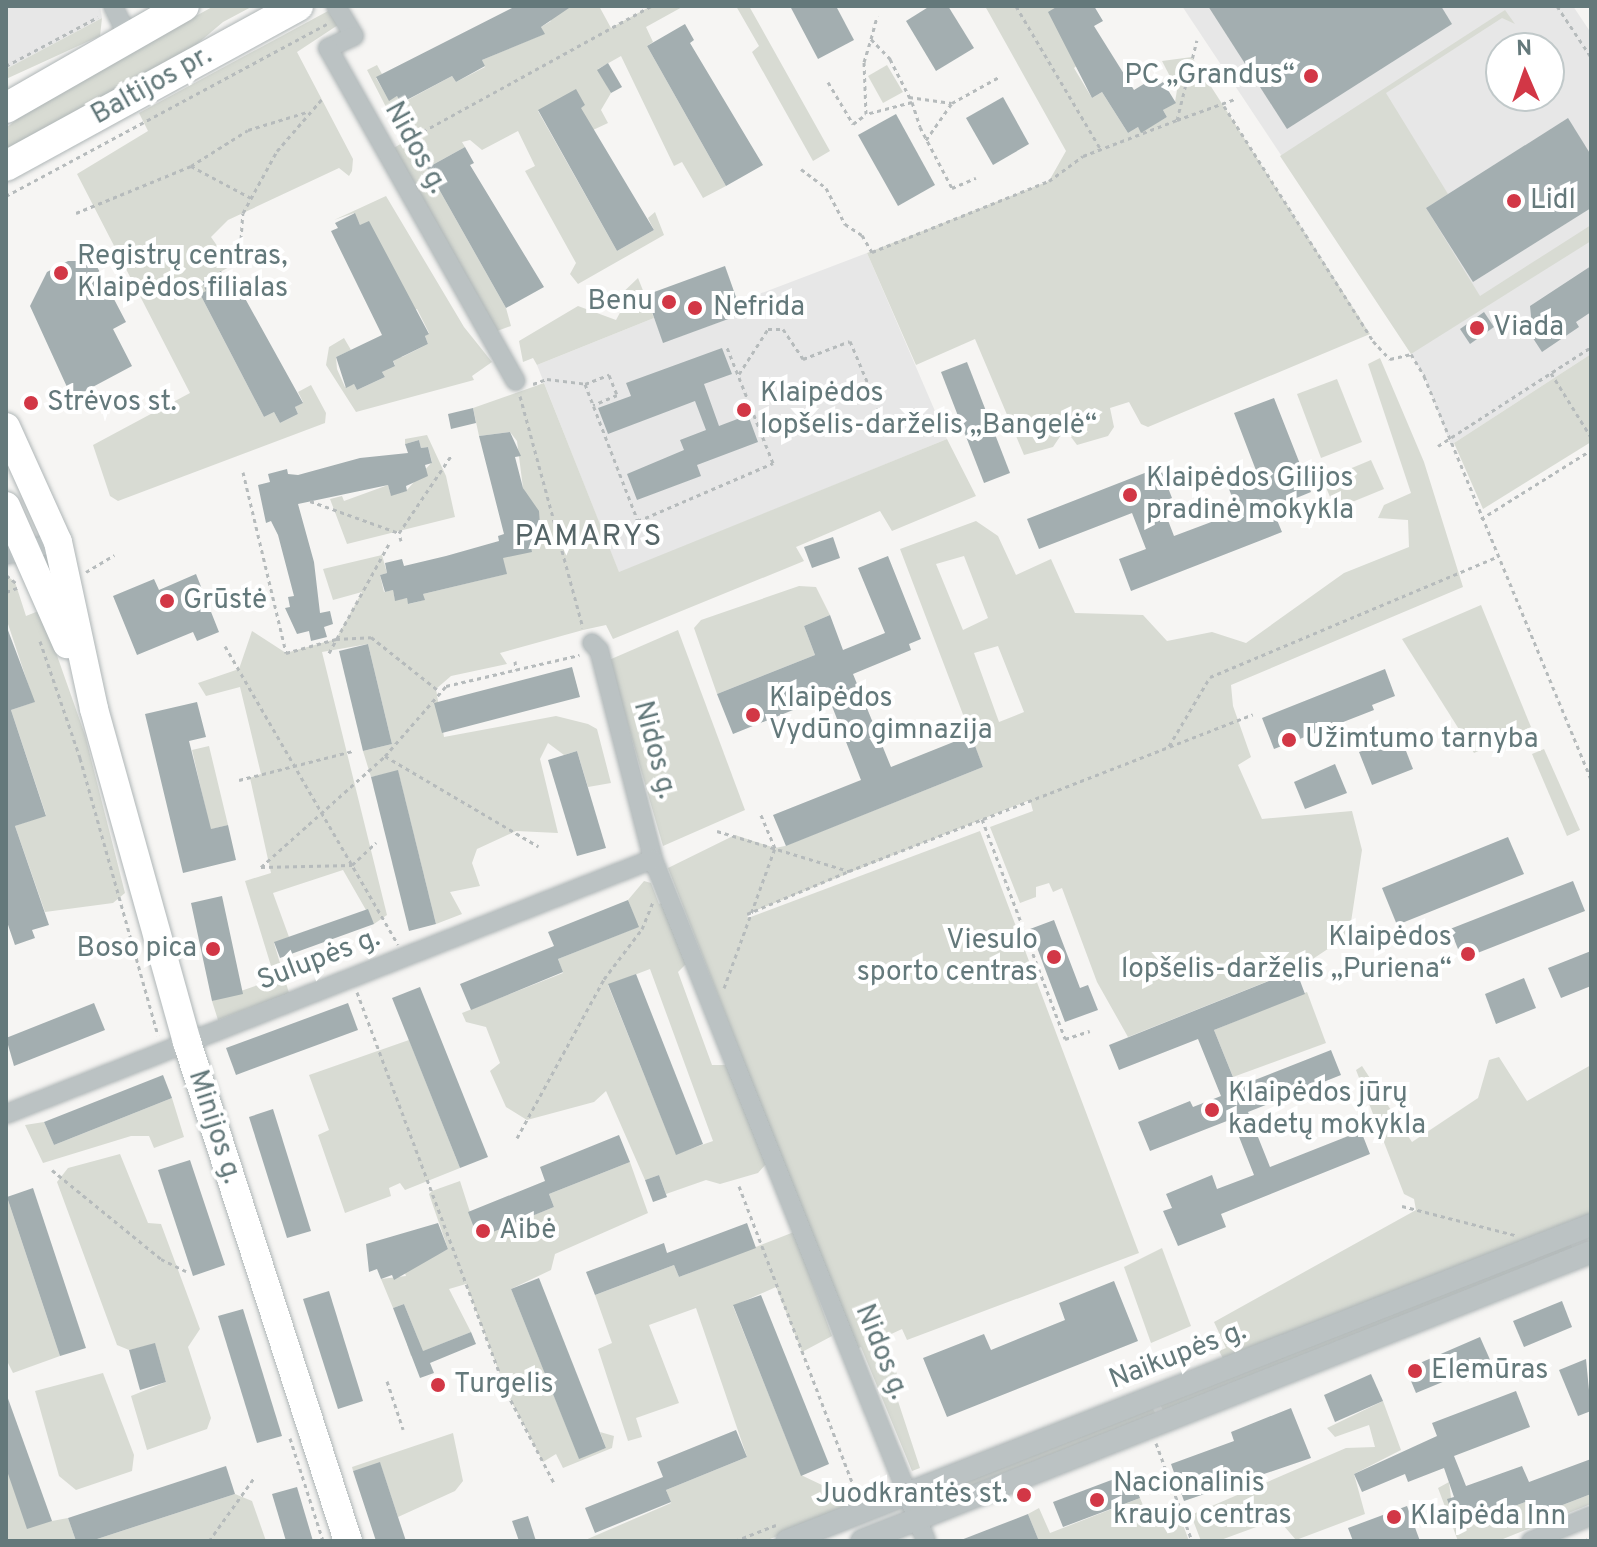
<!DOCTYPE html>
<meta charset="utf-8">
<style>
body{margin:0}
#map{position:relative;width:1597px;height:1547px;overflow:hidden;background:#f6f5f3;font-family:Overpass,sans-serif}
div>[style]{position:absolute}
.built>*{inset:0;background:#e7e7e7}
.green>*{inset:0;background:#d8dbd3}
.building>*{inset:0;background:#a3aeb0}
.path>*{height:3px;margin-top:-1.5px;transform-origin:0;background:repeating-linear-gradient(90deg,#b6bbbc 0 4px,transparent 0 8px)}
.roads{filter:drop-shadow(0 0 2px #afb6b7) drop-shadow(0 0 2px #afb6b7)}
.minor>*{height:18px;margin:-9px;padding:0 9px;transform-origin:9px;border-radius:9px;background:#bbc2c3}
.tertiary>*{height:22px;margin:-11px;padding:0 11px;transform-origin:11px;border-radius:11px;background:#bbc2c3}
.primary>*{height:28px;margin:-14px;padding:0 14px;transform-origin:14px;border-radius:14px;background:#fff}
.trunk>*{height:30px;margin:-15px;padding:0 15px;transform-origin:15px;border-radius:15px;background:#fff}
.dots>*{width:22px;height:22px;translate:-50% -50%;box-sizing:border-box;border:4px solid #fff;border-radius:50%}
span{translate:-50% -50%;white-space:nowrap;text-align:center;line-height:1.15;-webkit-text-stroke:8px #fff;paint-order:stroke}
.poi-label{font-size:28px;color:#64797b}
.right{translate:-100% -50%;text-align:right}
.left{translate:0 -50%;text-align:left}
.street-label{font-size:28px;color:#64797b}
.neighbourhood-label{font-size:30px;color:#556567;letter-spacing:2px}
.frame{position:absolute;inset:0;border:8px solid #64797b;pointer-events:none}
.north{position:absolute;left:1485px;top:32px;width:80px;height:80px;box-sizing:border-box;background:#fff;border:2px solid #c1c9ca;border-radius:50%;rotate:358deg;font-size:22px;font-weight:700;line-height:32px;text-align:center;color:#64797b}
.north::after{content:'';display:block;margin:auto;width:28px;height:36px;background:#d23746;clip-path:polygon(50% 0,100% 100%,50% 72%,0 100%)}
</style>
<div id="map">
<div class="built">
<i style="clip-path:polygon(6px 6px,100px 6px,102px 18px,6px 69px)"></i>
<i style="clip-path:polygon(evenodd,1182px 6px,1573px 6px,1591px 33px,1591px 354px,1451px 445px,1424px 376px,1392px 322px,1182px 6px,1501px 48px,1549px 48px,1549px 96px,1501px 96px,1501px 48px)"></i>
<i style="clip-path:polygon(867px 253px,947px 439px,619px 573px,537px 365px,654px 318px,664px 342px,742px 314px,738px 302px)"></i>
</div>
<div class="green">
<i style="clip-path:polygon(214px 6px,253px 6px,223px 22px,190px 50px,6px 152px,6px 128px,36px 104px)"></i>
<i style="clip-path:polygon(572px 6px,599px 6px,611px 28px,651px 6px,684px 6px,646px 27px,653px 42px,647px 46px,726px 186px,703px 198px,682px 162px,674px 166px,621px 56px,598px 69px,611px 93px,601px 110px,608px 123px,593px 130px,575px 111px,585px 105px,538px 111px,617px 251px,654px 230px,648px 218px,655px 212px,664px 235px,578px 284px,570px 274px,576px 263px,525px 171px,535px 166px,518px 131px,482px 150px,470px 140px,462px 142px,465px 147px,427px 168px,506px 308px,511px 326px,497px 331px,392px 149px,404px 142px,367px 70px,377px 65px,382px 74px,376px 78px,389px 100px,397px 96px,402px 103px,452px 76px,456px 82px,485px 67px,482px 60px,544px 34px,541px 27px,551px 21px,546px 11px,556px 15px)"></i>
<i style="clip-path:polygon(736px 6px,749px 6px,830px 151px,813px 161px,752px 52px,759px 46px)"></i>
<i style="clip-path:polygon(985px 6px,1054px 6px,1079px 64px,1074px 68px,1092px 98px,1102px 92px,1128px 133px,1138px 127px,1141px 132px,1167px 117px,1163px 110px,1175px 102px,1177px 90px,1162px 61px,1192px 57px,1370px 334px,1148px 427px,1141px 424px,1129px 402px,1110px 408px,1114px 427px,1108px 436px,1077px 445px,1065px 429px,1053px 447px,1024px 455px,975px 339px,916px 365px,867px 253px,1049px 181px,1066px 151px)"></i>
<i style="clip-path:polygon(1505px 10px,1515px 24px,1502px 18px,1386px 93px,1448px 194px,1426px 208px,1480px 296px,1591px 225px,1591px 241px,1411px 354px,1280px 156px)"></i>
<i style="clip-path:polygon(328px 11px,338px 25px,297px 52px,353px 159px,352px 171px,349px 176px,339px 168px,228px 220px,211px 237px,231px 266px,202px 282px,207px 291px,200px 294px,264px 417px,274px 412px,280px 423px,298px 414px,295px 407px,303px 402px,298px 392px,311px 385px,326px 413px,325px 423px,118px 501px,110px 496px,93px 445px,190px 393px,77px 174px,148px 131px,139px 113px)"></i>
<i style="clip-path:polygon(102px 18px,100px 36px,6px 79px,6px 69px)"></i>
<i style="clip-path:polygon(887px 65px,903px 92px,883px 103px,868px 76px)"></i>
<i style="clip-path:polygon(386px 196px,464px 327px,492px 362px,472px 376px,474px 380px,356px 412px,326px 365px,329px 347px,344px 338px,351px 350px,336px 357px,337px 369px,345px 387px,354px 384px,357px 390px,385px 377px,382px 372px,395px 365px,390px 354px,402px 357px,428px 344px,425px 336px,429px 333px,417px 309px,406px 313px,354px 213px,334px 220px)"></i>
<i style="clip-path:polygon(638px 278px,654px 318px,537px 365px,533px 358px,523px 362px,519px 341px,578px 306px,616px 320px,622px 309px,615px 305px,617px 298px)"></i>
<i style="clip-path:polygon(1591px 354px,1591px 442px,1483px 509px,1454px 443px)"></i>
<i style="clip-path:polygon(evenodd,1380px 358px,1424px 462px,1463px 587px,1231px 685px,1233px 706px,1251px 757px,1238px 765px,1262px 819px,1352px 811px,1362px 850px,1349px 935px,1296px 970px,1128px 1037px,1097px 982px,1062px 888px,1053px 892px,1049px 883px,1036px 887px,1036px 897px,1020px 903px,990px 827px,1033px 811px,1030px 800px,747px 914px,748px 918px,980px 831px,1139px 1253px,907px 1340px,902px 1329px,887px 1336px,899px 1383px,896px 1395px,920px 1468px,912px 1471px,861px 1347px,856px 1349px,668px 868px,735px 835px,775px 848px,785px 846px,983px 767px,900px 549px,976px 521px,998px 536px,1016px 575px,1051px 559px,1075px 613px,1143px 615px,1167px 641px,1212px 632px,1246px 643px,1344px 573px,1409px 547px,1408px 520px,1378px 518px,1384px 505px,1411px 493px,1368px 364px,1380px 358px,964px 556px,988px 618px,963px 630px,936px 564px,964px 556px,1380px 358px,998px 646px,1024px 712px,999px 722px,974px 653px,998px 646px)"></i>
<i style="clip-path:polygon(1337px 379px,1362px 442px,1321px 458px,1297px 394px)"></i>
<i style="clip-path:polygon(544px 383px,619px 572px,947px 439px,976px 496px,892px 531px,880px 511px,796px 547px,804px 561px,613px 639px,606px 625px,583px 630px,500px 653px,507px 664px,451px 676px,436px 689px,444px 737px,556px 716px,588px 724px,597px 729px,611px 783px,588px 787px,577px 751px,564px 755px,548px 743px,540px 759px,558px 833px,516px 831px,477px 849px,472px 863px,480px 886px,450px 892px,462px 914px,436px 924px,398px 771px,371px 777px,363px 751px,392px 744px,368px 644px,322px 652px,387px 915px,374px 924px,343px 870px,273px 893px,289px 937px,274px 943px,289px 993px,218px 1020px,212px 1001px,275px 979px,245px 881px,271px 873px,250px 778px,261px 774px,240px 687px,206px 696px,198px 683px,239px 669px,252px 631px,286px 653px,336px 639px,362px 592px,333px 600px,323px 569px,382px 555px,387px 573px,380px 575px,384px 592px,393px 590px,395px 600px,407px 598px,409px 604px,424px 600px,423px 594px,506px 574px,501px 552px,531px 552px,530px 543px,541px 540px,538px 528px,543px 527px,523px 488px,517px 441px,510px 432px,479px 436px,473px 408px)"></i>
<i style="clip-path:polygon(427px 435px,446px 476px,455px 517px,347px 544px,330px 499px,342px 496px,344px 501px,388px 485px,391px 495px,406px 491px,432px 462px,428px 447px,421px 448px,419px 440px,405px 444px,405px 439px)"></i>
<i style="clip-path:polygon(1371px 460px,1384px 489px,1335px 509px,1323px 480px)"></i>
<i style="clip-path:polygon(6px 575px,15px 582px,26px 616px,41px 610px,85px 735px,125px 893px,113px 903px,45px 912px,15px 826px,46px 815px,11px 710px,34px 702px,6px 618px)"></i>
<i style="clip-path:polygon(799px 586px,816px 587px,830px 615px,804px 626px,815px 655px,717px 694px,694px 628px,701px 620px)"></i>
<i style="clip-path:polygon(1481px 605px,1531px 727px,1474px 753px,1402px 639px)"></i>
<i style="clip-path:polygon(678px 630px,745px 810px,663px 846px,609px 660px)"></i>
<i style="clip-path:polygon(209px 746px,228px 825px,204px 831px,207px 815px,192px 750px)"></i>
<i style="clip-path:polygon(1544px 749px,1580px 830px,1567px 836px,1532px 754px)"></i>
<i style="clip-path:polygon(evenodd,644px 881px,651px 883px,659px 904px,664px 902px,686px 964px,678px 972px,712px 1065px,726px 1065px,767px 1163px,758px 1173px,720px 1184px,706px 1180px,666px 1194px,659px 1175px,645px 1180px,606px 1091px,594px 1102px,527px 1120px,506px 1107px,490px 1071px,500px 1063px,486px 1027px,466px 1022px,462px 1013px,563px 973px,558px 959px,638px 927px,628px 900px,644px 881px,650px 969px,713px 1141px,676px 1154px,608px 985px,650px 969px)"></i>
<i style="clip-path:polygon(1307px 992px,1326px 1043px,1233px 1077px,1214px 1030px)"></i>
<i style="clip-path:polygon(409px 1040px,460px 1168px,405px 1190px,400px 1183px,389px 1188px,391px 1196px,345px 1213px,318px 1135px,329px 1130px,309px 1075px)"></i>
<i style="clip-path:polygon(1499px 1057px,1527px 1101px,1591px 1065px,1591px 1216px,1225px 1362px,1219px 1351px,1226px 1348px,1214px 1322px,1416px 1210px,1414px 1199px,1404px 1194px,1356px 1070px,1362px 1066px,1412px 1142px,1478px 1098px,1489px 1060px)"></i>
<i style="clip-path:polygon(172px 1098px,184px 1137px,154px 1148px,149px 1136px,131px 1136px,43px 1163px,25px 1125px,44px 1122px,54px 1145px)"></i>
<i style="clip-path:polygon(120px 1154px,148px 1223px,161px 1224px,200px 1329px,188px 1347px,211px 1418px,207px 1429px,147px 1450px,131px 1396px,166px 1382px,155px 1344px,129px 1350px,117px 1345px,57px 1182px,68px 1168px)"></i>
<i style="clip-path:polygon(630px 1162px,648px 1213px,555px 1254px,551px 1270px,511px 1289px,579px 1458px,606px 1448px,600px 1432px,614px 1436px,612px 1448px,563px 1468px,556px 1454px,543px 1462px,507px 1393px,466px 1284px,449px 1289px,471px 1332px,411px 1356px,407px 1344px,418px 1339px,404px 1304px,393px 1308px,381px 1279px,406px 1276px,404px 1270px,448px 1249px,429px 1194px,432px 1191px,460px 1181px,478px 1237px,554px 1207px,549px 1194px)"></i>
<i style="clip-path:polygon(7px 1197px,60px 1356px,13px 1373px,6px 1359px)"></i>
<i style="clip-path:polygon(794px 1232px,832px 1336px,802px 1352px,776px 1287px,733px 1306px,801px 1475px,847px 1497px,851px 1507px,765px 1541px,583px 1541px,671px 1503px,666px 1490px,747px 1457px,696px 1308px,649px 1325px,679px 1403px,636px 1418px,642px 1437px,628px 1441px,598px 1349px,612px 1343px,595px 1295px,674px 1265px,679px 1277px)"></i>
<i style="clip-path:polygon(1570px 1243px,1573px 1249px,1164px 1413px,1160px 1404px)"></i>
<i style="clip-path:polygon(1162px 1248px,1191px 1326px,1151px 1343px,1124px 1267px)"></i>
<i style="clip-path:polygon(103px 1373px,134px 1455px,132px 1471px,76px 1490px,59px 1476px,35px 1391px)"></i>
<i style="clip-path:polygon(1383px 1401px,1401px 1450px,1354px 1474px,1365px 1514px,1296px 1540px,1278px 1519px,1218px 1541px,1201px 1541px,1191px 1515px,1346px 1448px,1375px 1447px,1369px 1425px,1335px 1437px,1327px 1428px)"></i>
<i style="clip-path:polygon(1152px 1407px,1156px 1415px,934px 1503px,930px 1494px)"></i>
<i style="clip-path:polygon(453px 1433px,463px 1481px,455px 1491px,398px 1517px,380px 1463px,353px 1471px,352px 1467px)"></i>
<i style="clip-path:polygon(6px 1468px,52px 1521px,68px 1518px,76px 1541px,6px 1541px)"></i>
<i style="clip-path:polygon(1449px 1482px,1453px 1513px,1460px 1510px,1466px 1524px,1528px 1501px,1534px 1516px,1591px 1494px,1591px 1504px,1498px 1541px,1458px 1541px,1438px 1488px)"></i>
<i style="clip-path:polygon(235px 1494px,252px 1501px,266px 1541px,91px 1541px)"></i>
<i style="clip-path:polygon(1140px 1498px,1150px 1522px,1178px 1511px,1189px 1541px,1039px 1541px,1028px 1514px,1039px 1508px,1050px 1533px)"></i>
</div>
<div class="building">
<i style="clip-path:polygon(516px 6px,572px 6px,541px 27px,545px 34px,482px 60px,485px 66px,456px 82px,452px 76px,401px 103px,397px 96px,389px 101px,376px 77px)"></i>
<i style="clip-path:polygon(790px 6px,836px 6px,854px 40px,818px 59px)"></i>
<i style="clip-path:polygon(930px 6px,948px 6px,974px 48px,936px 71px,906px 21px)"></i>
<i style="clip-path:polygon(1058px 6px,1094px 6px,1103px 21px,1094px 26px,1134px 90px,1152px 79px,1157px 86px,1163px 82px,1176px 103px,1163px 110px,1167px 117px,1141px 133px,1138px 127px,1128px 133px,1102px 92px,1092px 98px,1048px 12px)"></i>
<i style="clip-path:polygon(1208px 6px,1441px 6px,1452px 24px,1287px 129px)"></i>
<i style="clip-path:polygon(685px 24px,694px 40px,690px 43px,763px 165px,726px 186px,647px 46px)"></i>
<i style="clip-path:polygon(608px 63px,622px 87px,611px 93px,597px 70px)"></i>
<i style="clip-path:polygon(576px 89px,585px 105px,581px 108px,654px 230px,617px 251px,538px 110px)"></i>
<i style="clip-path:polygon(1003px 97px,1029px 144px,993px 165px,966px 118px)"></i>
<i style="clip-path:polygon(896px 114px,935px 185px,898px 206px,858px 135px)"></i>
<i style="clip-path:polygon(1568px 118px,1591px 155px,1591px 208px,1473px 282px,1426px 208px)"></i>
<i style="clip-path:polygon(465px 147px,474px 163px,470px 165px,544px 287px,506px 308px,427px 168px)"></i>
<i style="clip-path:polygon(355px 213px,360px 225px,369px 221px,429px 334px,425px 336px,428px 344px,393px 361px,395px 366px,382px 372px,385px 377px,357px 390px,354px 384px,346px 388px,336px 357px,382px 335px,331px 231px,338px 228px,335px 223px)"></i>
<i style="clip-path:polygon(68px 261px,94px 261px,126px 322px,113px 329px,132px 366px,72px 398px,30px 306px,47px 272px)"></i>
<i style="clip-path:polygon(725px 266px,742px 314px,663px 343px,646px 295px)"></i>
<i style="clip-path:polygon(1591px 266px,1591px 312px,1576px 322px,1579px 327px,1542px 352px,1527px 329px,1532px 326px,1530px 306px)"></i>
<i style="clip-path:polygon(221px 271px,224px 277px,231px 273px,303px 403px,295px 407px,298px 414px,280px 423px,274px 412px,264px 417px,200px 294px,206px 291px,202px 282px)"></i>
<i style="clip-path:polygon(1484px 312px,1494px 327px,1470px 344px,1460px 329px)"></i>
<i style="clip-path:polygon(722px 348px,732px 374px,704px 384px,719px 426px,748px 415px,758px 442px,697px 465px,701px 476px,637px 500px,627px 474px,684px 450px,680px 440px,706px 430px,695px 401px,608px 434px,598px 408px,631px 396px,626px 383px)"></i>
<i style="clip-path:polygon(967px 362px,1010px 473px,984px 483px,941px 372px)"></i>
<i style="clip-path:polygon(1274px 398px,1311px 492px,1272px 508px,1282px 532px,1131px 591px,1119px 559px,1146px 549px,1132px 513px,1039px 549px,1027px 519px,1160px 467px,1172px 498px,1161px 502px,1174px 536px,1238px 512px,1227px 484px,1257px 473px,1234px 413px)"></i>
<i style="clip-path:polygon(473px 408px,476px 423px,451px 429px,448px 414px)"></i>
<i style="clip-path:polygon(510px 432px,521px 456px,515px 457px,523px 488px,539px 511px,541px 540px,530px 543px,532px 552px,503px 558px,507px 574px,423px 594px,425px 600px,408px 604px,407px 598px,395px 601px,393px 590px,385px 592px,380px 575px,387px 573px,385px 563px,402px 559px,404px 566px,446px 556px,499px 541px,498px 536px,504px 534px,479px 436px)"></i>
<i style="clip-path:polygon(419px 440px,421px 448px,428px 447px,432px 463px,425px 465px,428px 476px,406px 486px,407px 491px,391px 496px,388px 485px,298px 504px,314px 562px,320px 613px,330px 611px,333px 624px,324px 627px,327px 637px,311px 641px,309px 631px,297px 634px,285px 608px,290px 607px,288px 597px,294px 596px,278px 535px,271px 521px,266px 523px,258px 485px,270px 482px,268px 474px,287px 469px,288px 474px,298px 475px,360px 458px,408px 453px,405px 444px)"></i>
<i style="clip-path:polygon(833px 537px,840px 558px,812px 568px,804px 547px)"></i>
<i style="clip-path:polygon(888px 556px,921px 639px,909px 644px,911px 650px,853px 674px,891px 767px,971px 735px,983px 767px,786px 846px,773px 815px,861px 780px,828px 696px,733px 734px,717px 694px,815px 655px,804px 626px,830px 615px,843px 650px,885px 633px,858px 568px)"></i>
<i style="clip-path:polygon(196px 574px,219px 632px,197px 641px,193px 632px,137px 655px,113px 596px,154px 579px,159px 590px)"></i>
<i style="clip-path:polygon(6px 625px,35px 702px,11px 710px,46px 816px,15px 826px,49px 925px,32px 930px,35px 938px,15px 945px,6px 919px)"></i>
<i style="clip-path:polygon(368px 644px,392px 744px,363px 751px,339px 651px)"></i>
<i style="clip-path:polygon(572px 667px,580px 697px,442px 733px,434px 703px)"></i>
<i style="clip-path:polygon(1385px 669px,1395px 696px,1372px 705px,1374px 710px,1274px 749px,1262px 718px)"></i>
<i style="clip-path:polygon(197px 702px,206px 737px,189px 741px,211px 829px,228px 825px,236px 860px,183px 873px,145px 714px)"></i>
<i style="clip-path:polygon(1401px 738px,1413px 769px,1372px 785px,1359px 752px)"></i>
<i style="clip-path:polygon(577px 751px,606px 848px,577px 856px,548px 760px)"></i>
<i style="clip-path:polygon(1335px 764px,1347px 793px,1305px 809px,1294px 782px)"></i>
<i style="clip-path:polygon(398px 770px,436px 924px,409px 931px,371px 777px)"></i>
<i style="clip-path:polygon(1508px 837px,1524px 874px,1397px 925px,1382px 888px)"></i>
<i style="clip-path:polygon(1573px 881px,1585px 911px,1462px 959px,1450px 929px)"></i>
<i style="clip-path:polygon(222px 896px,243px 994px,212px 1001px,191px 903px)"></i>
<i style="clip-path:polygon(628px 900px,639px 927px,558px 959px,563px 972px,471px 1010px,460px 984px,554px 946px,548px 932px)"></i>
<i style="clip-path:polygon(368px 909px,374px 924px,280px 958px,274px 942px)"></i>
<i style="clip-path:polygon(1054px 920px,1080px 988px,1088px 985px,1098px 1010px,1065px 1022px,1030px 929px)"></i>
<i style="clip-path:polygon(1591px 951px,1591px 986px,1561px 998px,1548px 968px)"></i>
<i style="clip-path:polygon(1296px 970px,1305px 994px,1214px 1030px,1237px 1087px,1331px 1050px,1341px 1075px,1248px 1112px,1270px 1167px,1361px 1131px,1370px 1154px,1221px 1214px,1226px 1227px,1178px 1246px,1163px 1211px,1172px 1208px,1166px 1194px,1212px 1175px,1217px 1189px,1254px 1175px,1232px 1119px,1150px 1151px,1138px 1122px,1190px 1101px,1193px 1107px,1221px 1096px,1198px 1039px,1119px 1070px,1109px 1045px)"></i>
<i style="clip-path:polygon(636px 974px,703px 1144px,676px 1155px,608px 984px)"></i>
<i style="clip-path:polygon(1524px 978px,1536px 1008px,1496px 1024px,1485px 994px)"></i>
<i style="clip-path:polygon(420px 987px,488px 1157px,460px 1168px,392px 998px)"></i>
<i style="clip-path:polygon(94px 1003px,105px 1030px,14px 1066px,6px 1038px)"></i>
<i style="clip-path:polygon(348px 1003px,358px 1030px,236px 1075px,226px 1048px)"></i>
<i style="clip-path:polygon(163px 1075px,172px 1098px,54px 1145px,44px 1122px)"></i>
<i style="clip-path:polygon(273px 1109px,311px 1231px,287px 1238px,249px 1117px)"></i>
<i style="clip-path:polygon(619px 1135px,630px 1162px,549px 1194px,554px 1207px,478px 1238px,468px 1212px,545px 1181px,540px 1167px)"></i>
<i style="clip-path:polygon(190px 1160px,225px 1265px,193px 1276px,158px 1170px)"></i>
<i style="clip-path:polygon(659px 1175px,667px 1197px,653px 1202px,645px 1180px)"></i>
<i style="clip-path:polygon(33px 1188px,86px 1348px,60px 1356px,7px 1197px)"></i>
<i style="clip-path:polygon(438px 1223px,448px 1249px,394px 1280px,392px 1275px,381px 1279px,377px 1269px,369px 1272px,366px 1244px)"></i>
<i style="clip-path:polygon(747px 1223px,756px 1248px,679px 1277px,674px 1265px,595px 1295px,586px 1272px,664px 1243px,667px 1253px)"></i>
<i style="clip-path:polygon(539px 1278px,606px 1448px,579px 1459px,511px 1289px)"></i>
<i style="clip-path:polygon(1114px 1281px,1138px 1341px,947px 1417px,923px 1358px,984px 1334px,991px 1350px,1065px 1320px,1059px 1303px)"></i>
<i style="clip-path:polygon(329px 1291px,363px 1401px,338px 1409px,303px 1299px)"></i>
<i style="clip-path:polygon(761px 1295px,829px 1464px,801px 1476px,733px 1305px)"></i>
<i style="clip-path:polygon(1562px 1301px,1572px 1327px,1524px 1347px,1513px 1321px)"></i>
<i style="clip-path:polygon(404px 1304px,423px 1351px,471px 1332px,476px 1344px,430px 1363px,434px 1373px,420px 1378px,393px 1308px)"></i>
<i style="clip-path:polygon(243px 1309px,282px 1436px,257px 1443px,218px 1316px)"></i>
<i style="clip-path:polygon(1480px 1337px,1491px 1362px,1416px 1393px,1406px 1369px)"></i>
<i style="clip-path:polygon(155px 1343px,166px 1382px,140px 1390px,129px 1350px)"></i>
<i style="clip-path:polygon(1586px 1359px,1591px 1411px,1578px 1416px,1559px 1370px)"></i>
<i style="clip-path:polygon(1371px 1374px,1383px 1401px,1335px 1422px,1324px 1395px)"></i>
<i style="clip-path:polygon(1516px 1391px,1530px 1427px,1454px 1456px,1466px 1486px,1522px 1466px,1529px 1482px,1591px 1459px,1591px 1494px,1534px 1516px,1528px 1501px,1466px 1524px,1460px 1510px,1452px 1513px,1447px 1499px,1454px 1497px,1444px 1468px,1408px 1482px,1405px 1474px,1362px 1492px,1354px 1474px,1437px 1436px,1432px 1423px)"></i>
<i style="clip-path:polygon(6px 1393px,52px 1521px,27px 1529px,6px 1468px)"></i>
<i style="clip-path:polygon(1291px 1408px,1311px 1458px,1184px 1501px,1171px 1464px,1234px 1441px,1231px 1432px)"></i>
<i style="clip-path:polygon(736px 1430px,747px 1457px,666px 1490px,671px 1502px,595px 1533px,585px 1508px,663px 1477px,657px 1462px)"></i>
<i style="clip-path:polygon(380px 1462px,398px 1517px,406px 1541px,376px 1541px,353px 1471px)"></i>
<i style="clip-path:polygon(226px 1466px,235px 1494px,91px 1541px,76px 1541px,68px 1518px)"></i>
<i style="clip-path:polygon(1130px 1473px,1140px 1498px,1063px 1527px,1053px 1502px)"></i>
<i style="clip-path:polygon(297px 1487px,313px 1541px,286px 1541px,272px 1494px)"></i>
<i style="clip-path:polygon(1407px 1506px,1420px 1541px,1353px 1541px,1348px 1528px)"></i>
<i style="clip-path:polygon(1028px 1514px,1039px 1541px,961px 1541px,961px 1540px)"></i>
<i style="clip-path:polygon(528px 1516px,536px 1541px,519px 1541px,512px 1521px)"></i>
</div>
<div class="path">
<i style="left:1016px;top:6px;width:167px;rotate:59.4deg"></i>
<i style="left:1557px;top:6px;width:61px;rotate:56.3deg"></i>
<i style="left:871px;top:39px;width:24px;rotate:-75deg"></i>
<i style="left:6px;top:66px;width:104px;rotate:-28deg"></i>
<i style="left:828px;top:82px;width:49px;rotate:59.2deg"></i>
<i style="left:853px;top:124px;width:15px;rotate:-37deg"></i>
<i style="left:909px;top:97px;width:43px;rotate:7.9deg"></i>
<i style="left:912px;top:102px;width:48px;rotate:165.4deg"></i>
<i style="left:866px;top:114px;width:52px;rotate:-92.2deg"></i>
<i style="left:864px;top:62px;width:24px;rotate:-73deg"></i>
<i style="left:871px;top:39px;width:28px;rotate:46deg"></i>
<i style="left:890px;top:59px;width:48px;rotate:62.9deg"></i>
<i style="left:912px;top:102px;width:26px;rotate:72deg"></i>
<i style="left:920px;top:127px;width:69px;rotate:62.3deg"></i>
<i style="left:952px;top:188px;width:26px;rotate:-23deg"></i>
<i style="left:1224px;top:106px;width:278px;rotate:57.6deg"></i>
<i style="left:1373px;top:341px;width:25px;rotate:47deg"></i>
<i style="left:1390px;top:359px;width:22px;rotate:-13deg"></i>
<i style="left:1411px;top:354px;width:26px;rotate:59deg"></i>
<i style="left:1424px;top:376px;width:436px;rotate:67.5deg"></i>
<i style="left:1177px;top:120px;width:62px;rotate:-19.9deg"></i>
<i style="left:926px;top:140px;width:45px;rotate:-54.9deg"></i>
<i style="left:952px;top:103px;width:54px;rotate:-29deg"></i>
<i style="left:402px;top:143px;width:284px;rotate:-28.8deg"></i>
<i style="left:191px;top:166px;width:68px;rotate:28.1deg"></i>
<i style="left:801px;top:169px;width:31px;rotate:37deg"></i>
<i style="left:826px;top:188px;width:41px;rotate:62.2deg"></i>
<i style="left:845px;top:224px;width:20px;rotate:33deg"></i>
<i style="left:862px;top:235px;width:20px;rotate:60deg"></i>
<i style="left:872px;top:252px;width:191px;rotate:-21.9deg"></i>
<i style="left:1049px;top:181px;width:42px;rotate:-36.3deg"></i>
<i style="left:1083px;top:156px;width:101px;rotate:-21deg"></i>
<i style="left:1177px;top:120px;width:82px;rotate:-76deg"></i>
<i style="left:6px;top:196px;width:364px;rotate:-28.2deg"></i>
<i style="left:76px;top:213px;width:124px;rotate:-22.2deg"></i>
<i style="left:191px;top:166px;width:67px;rotate:-32.3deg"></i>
<i style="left:248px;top:130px;width:62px;rotate:-17deg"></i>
<i style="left:241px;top:239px;width:26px;rotate:-86deg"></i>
<i style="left:243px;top:213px;width:71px;rotate:-61.3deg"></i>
<i style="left:277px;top:151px;width:69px;rotate:-49.1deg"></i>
<i style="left:1551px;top:373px;width:75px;rotate:58deg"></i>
<i style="left:739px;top:374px;width:54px;rotate:-57.2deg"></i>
<i style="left:768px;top:329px;width:15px"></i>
<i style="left:783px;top:329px;width:36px;rotate:56deg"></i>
<i style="left:803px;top:359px;width:50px;rotate:-21deg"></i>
<i style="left:850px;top:341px;width:90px;rotate:67.1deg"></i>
<i style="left:533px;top:384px;width:15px;rotate:-20deg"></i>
<i style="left:547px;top:379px;width:38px;rotate:7deg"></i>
<i style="left:585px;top:384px;width:26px;rotate:-21deg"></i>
<i style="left:609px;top:375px;width:22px;rotate:68deg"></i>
<i style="left:617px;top:395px;width:26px;rotate:157deg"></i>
<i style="left:585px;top:384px;width:147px;rotate:68.9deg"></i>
<i style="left:638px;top:521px;width:147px;rotate:-23.2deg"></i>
<i style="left:773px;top:463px;width:127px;rotate:-111.7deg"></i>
<i style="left:520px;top:396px;width:240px;rotate:74.8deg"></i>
<i style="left:1438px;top:446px;width:182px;rotate:-32.9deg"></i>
<i style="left:243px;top:472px;width:186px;rotate:76.6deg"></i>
<i style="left:286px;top:653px;width:52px;rotate:-15.6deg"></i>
<i style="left:336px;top:639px;width:35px;rotate:-3deg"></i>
<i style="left:371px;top:637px;width:87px;rotate:38.5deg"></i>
<i style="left:310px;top:501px;width:95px;rotate:19.8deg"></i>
<i style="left:1481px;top:519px;width:130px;rotate:-32.1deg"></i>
<i style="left:401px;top:541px;width:8px;rotate:-104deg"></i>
<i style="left:399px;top:533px;width:93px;rotate:-56deg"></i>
<i style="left:86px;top:572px;width:33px;rotate:-31deg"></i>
<i style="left:6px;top:575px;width:13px;rotate:39deg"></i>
<i style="left:6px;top:592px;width:12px;rotate:-20deg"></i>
<i style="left:40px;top:641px;width:124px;rotate:71.1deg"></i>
<i style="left:80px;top:758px;width:288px;rotate:74.3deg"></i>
<i style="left:225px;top:646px;width:345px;rotate:59.9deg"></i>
<i style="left:329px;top:653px;width:124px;rotate:-61.2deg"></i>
<i style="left:515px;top:661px;width:9px;rotate:84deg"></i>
<i style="left:1169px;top:746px;width:80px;rotate:-59.3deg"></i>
<i style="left:1210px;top:677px;width:311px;rotate:-22.7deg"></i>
<i style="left:385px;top:756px;width:178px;rotate:30.5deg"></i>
<i style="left:239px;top:780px;width:118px;rotate:-14.3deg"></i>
<i style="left:982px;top:819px;width:235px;rotate:69.3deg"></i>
<i style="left:1065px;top:1039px;width:26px;rotate:-18deg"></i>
<i style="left:717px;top:831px;width:138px;rotate:16.9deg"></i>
<i style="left:849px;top:871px;width:433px;rotate:-21.2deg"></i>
<i style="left:261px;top:867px;width:166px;rotate:-41.8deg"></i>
<i style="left:385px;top:756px;width:93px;rotate:-48.9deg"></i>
<i style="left:446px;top:686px;width:137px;rotate:-13.1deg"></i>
<i style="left:261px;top:867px;width:91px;rotate:-1.3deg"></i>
<i style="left:352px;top:865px;width:33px;rotate:-43deg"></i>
<i style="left:747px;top:914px;width:108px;rotate:-22.8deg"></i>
<i style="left:724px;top:988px;width:149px;rotate:-70deg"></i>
<i style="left:775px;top:848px;width:39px;rotate:-113deg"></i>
<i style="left:357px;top:992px;width:428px;rotate:69.5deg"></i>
<i style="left:507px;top:1393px;width:102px;rotate:62.4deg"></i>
<i style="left:517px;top:1138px;width:181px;rotate:-61.3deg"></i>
<i style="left:604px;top:979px;width:63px;rotate:-52.8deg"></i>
<i style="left:642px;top:929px;width:29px;rotate:-68deg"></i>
<i style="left:52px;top:1170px;width:141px;rotate:39.2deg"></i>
<i style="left:161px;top:1259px;width:28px;rotate:26deg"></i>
<i style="left:739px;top:1186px;width:329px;rotate:69.1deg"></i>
<i style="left:1402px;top:1206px;width:117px;rotate:14.4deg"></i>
<i style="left:387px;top:1381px;width:51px;rotate:71.6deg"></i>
<i style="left:290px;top:1438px;width:108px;rotate:72.2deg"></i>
<i style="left:1156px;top:1443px;width:104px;rotate:69.8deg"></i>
<i style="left:209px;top:1541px;width:77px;rotate:-54.5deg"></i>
<i style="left:735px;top:1541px;width:44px;rotate:-21.3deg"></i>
<i style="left:1584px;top:1541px;width:8px;rotate:-23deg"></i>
</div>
<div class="roads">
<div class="minor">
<i style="left:113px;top:6px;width:34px;rotate:64deg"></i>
<i style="left:336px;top:6px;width:35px;rotate:59deg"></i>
<i style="left:354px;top:36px;width:29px;rotate:155deg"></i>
<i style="left:328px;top:48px;width:382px;rotate:60.6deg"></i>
<i style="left:6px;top:555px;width:54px;rotate:-14deg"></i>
<i style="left:592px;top:643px;width:10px;rotate:45deg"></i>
<i style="left:599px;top:650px;width:216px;rotate:75.5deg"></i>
<i style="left:653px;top:859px;width:735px;rotate:68.18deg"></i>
<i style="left:6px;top:1114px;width:695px;rotate:-21.51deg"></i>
<i style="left:1531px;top:1541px;width:65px;rotate:-22.6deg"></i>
</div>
<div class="tertiary">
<i style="left:787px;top:1541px;width:864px;rotate:-21.46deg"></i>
<i style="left:862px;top:1541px;width:784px;rotate:-21.63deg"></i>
</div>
<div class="primary">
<i style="left:6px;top:427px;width:126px;rotate:65.7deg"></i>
<i style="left:58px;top:542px;width:171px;rotate:77.8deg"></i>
<i style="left:94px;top:709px;width:346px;rotate:74.4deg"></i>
<i style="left:187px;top:1042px;width:524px;rotate:72.12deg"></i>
<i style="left:6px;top:506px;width:151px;rotate:66.2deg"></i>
</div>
<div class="trunk">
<i style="left:6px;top:108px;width:205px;rotate:-29.8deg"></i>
<i style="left:6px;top:166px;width:333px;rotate:-28.7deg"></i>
</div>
</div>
<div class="dots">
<i style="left:1311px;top:76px;background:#d23746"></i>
<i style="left:1514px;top:201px;background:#d23746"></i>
<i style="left:61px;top:273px;background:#d23746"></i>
<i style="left:669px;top:302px;background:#d23746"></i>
<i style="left:695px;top:308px;background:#d23746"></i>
<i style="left:1477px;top:328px;background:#d23746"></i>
<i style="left:31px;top:403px;background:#d23746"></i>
<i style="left:744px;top:410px;background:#d23746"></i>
<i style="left:1130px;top:495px;background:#d23746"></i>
<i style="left:167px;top:601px;background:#d23746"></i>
<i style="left:753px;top:715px;background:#d23746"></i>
<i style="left:1289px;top:740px;background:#d23746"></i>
<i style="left:213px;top:949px;background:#d23746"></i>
<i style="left:1468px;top:954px;background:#d23746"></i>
<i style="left:1054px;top:957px;background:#d23746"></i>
<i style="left:1212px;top:1110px;background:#d23746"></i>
<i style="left:483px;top:1231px;background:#d23746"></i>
<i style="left:1415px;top:1371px;background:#d23746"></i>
<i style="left:438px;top:1385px;background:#d23746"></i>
<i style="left:1024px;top:1495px;background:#d23746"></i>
<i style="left:1097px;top:1500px;background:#d23746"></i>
<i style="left:1394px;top:1517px;background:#d23746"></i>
</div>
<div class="poi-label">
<span class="right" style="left:1295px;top:76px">PC „Grandus“</span>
<span class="left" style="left:1530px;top:201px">Lidl</span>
<span class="left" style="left:77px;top:273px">Registrų centras,<br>Klaipėdos filialas</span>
<span class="right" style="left:653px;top:302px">Benu</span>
<span class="left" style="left:713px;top:308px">Nefrida</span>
<span class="left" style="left:1493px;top:328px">Viada</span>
<span class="left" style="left:760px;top:410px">Klaipėdos<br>lopšelis-darželis „Bangelė“</span>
<span class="left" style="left:47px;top:403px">Strėvos st.</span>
<span class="left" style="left:1146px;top:495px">Klaipėdos Gilijos<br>pradinė mokykla</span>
<span class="left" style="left:183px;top:601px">Grūstė</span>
<span class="left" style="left:769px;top:715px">Klaipėdos<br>Vydūno gimnazija</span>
<span class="left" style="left:1305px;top:740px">Užimtumo tarnyba</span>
<span class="right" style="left:1452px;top:954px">Klaipėdos<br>lopšelis-darželis „Puriena“</span>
<span class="right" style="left:1038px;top:957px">Viesulo<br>sporto centras</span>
<span class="right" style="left:197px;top:949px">Boso pica</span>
<span class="left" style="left:1228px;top:1110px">Klaipėdos jūrų<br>kadetų mokykla</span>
<span class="left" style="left:499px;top:1231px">Aibė</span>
<span class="left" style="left:1431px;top:1371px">Elemūras</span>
<span class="left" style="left:454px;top:1385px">Turgelis</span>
<span class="left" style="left:1113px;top:1500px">Nacionalinis<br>kraujo centras</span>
<span class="right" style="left:1008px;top:1495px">Juodkrantės st.</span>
<span class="left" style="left:1410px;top:1517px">Klaipėda Inn</span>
</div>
<div class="street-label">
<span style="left:152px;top:86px;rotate:-29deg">Baltijos pr.</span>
<span style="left:415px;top:148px;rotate:61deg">Nidos g.</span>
<span style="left:654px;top:750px;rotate:75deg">Nidos g.</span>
<span style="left:319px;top:960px;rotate:-21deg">Sulupės g.</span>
<span style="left:214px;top:1127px;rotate:72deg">Minijos g.</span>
<span style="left:881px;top:1352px;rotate:68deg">Nidos g.</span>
<span style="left:1178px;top:1356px;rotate:-21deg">Naikupės g.</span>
</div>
<div class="neighbourhood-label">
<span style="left:589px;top:538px">PAMARYS</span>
</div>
<div class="frame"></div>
<div class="north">N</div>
</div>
